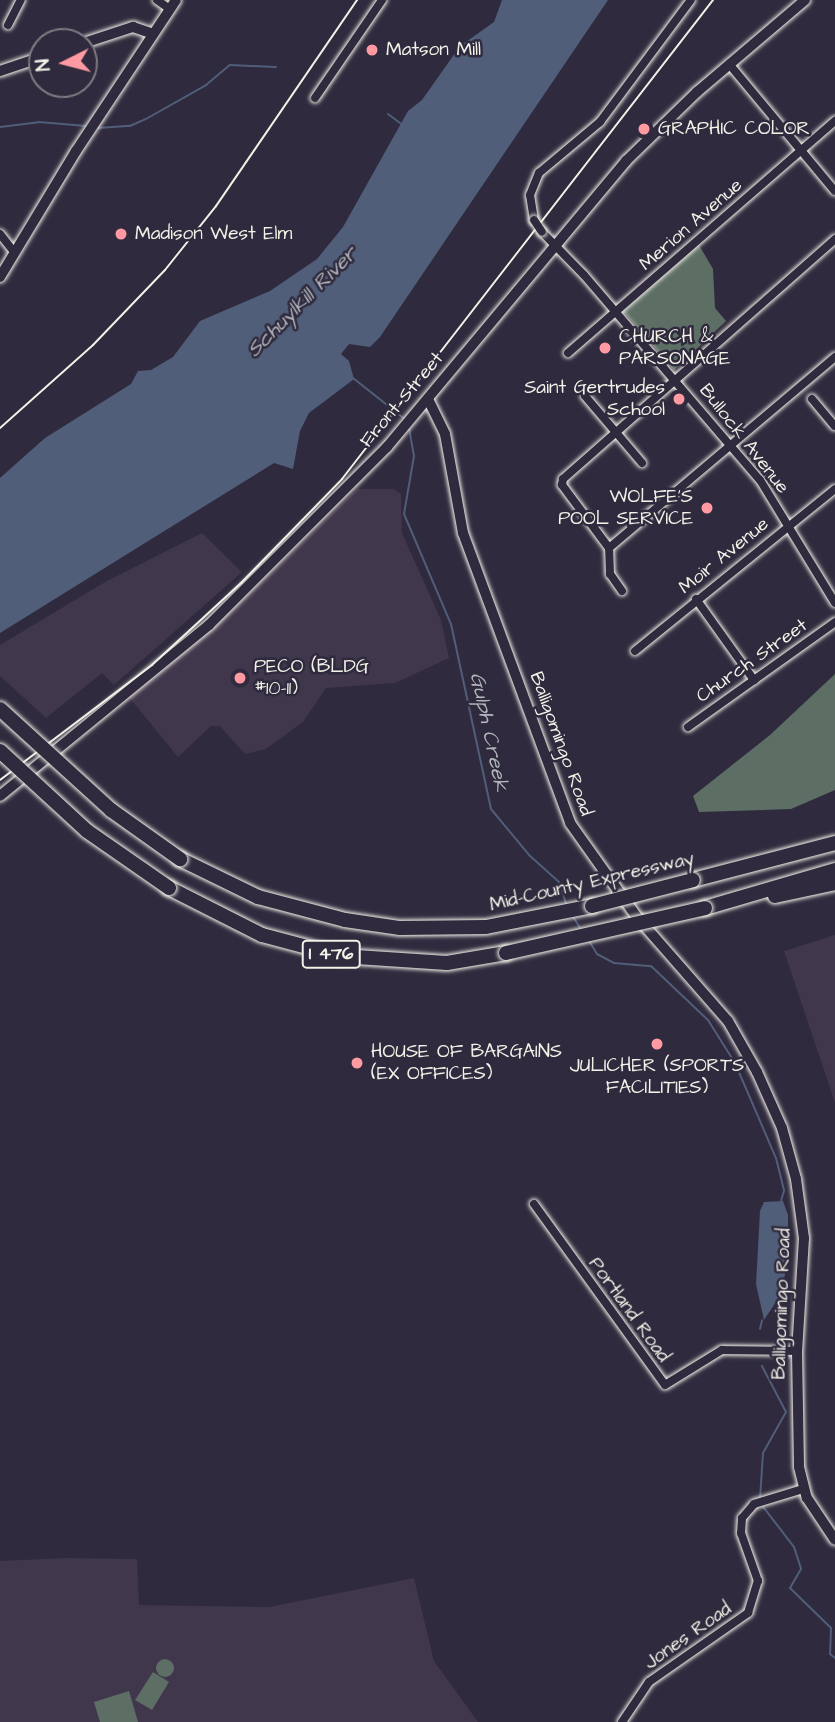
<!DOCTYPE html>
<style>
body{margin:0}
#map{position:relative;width:835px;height:1722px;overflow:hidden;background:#2f2a3d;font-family:"Architects Daughter",sans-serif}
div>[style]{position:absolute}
.built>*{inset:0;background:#40374c}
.green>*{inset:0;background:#5d6e65}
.round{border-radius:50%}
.water>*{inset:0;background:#505e7a}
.stream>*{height:2px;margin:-1px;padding:0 1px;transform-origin:1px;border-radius:1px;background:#505e7a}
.roads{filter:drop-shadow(0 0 2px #f4f1e8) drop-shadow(0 0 2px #f4f1e8)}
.street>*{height:8px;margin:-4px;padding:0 4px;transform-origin:4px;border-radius:4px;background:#2f2a3d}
.secondary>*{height:10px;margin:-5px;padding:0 5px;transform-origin:5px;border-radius:5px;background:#2f2a3d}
.highway>*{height:14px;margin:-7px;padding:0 7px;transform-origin:7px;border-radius:7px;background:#2f2a3d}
.rail>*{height:2px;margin:-1px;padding:0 1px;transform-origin:1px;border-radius:1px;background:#f4f1e8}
.bridges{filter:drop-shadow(0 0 2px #f4f1e8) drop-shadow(0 0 2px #f4f1e8)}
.street-bridge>*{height:8px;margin:-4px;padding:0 4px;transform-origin:4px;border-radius:4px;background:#2f2a3d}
.highway-bridge>*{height:14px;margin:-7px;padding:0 7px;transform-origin:7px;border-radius:7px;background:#2f2a3d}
.dots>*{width:19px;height:19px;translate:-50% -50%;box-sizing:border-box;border:4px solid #2f2a3d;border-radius:50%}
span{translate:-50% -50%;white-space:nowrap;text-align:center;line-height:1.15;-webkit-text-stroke:5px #2f2a3d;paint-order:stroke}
.shield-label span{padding:2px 5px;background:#2f2a3d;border:2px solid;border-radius:5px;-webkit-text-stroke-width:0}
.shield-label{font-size:18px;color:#f4f1e8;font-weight:700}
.poi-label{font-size:19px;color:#f4f1e8}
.left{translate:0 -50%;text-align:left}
.right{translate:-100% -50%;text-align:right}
.street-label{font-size:19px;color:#f4f1e8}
.water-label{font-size:21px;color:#b2b6bc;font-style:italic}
.north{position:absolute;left:28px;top:28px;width:70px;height:70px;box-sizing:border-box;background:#2f2a3d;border:2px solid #7e7a81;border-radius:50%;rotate:264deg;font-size:19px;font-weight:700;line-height:28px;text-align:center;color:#f4f1e8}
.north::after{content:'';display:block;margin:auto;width:24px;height:32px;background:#ff9aa2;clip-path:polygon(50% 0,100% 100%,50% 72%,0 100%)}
</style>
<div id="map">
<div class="built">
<i style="clip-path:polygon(357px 489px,394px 489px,401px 494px,402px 533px,441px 620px,449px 658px,395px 683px,326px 688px,303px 722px,266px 749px,245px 754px,220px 726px,211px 726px,178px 757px,129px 697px,235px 608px)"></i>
<i style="clip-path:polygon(202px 533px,242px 572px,114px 685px,102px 673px,46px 718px,0 676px,0 645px,105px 582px)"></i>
<i style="clip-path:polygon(835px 935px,835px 1103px,784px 951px)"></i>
<i style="clip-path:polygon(66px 1558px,137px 1559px,139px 1605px,269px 1607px,414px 1578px,434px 1661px,478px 1722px,0 1722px,0 1561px)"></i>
</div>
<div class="green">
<i style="clip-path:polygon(699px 245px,713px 269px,715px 308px,726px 321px,674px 370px,623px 311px)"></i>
<i style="clip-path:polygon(835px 674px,835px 790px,791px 809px,699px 812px,693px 796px,770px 735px)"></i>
<i class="round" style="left:156px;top:1659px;width:18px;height:18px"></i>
<i style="clip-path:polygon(153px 1672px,169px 1682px,152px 1710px,135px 1700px)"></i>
<i style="clip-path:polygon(129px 1691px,138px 1722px,100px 1722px,94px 1702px)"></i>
</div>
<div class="water">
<i style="clip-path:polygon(502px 0,608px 0,380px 337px,370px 347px,349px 344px,341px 354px,349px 361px,354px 379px,309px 413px,300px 431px,293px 469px,274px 463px,0 633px,0 478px,45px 438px,131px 384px,138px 371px,151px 370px,173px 357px,200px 321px,270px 291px,317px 259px,343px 227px,408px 111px,422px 100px,460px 46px,494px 22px)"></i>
<i style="clip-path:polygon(783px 1201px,788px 1215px,788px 1264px,778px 1299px,764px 1320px,756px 1284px,760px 1211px,764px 1202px)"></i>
</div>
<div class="stream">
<i style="left:388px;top:114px;width:20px;rotate:37deg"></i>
<i style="left:0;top:127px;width:39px;rotate:-7deg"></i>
<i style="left:39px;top:122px;width:47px;rotate:4.9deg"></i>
<i style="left:98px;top:128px;width:32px;rotate:-4deg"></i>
<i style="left:130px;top:126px;width:17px;rotate:-24deg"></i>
<i style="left:146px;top:119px;width:69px;rotate:-29.5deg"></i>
<i style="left:206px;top:85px;width:31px;rotate:-40deg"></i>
<i style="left:230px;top:65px;width:46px;rotate:2.5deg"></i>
<i style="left:353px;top:378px;width:68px;rotate:38.4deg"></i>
<i style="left:409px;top:428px;width:28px;rotate:80deg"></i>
<i style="left:414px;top:456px;width:59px;rotate:99.8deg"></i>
<i style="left:404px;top:514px;width:120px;rotate:66.9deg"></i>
<i style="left:451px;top:624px;width:189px;rotate:77.8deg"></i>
<i style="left:491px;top:809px;width:60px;rotate:50.4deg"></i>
<i style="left:529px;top:855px;width:40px;rotate:42deg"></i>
<i style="left:559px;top:882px;width:23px;rotate:72deg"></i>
<i style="left:572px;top:915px;width:15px;rotate:58deg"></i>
<i style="left:589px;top:941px;width:15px;rotate:58deg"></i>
<i style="left:597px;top:954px;width:19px;rotate:28deg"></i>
<i style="left:614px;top:963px;width:37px;rotate:5deg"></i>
<i style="left:651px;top:966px;width:79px;rotate:43.5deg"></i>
<i style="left:708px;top:1020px;width:51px;rotate:57.9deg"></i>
<i style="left:735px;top:1063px;width:103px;rotate:66.7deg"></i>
<i style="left:776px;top:1158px;width:34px;rotate:76deg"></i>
<i style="left:784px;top:1191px;width:10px;rotate:107deg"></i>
<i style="left:760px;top:1329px;width:9px;rotate:-77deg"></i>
<i style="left:760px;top:1499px;width:46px;rotate:-86.3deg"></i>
<i style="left:763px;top:1453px;width:47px;rotate:-60.7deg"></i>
<i style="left:786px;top:1412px;width:52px;rotate:-117.6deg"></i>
<i style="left:761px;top:1504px;width:54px;rotate:52.5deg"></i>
<i style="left:794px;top:1547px;width:23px;rotate:72deg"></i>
<i style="left:801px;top:1569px;width:22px;rotate:120deg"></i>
<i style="left:790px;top:1588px;width:57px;rotate:44.3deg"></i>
<i style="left:831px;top:1628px;width:26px;rotate:92deg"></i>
<i style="left:830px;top:1654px;width:6px;rotate:39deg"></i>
</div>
<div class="roads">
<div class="street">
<i style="left:157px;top:0;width:16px;rotate:35deg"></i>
<i style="left:8px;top:25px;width:28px;rotate:-63deg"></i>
<i style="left:729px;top:64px;width:165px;rotate:50.2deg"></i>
<i style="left:315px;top:98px;width:119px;rotate:-55.6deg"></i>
<i style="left:534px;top:220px;width:25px;rotate:-99deg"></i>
<i style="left:530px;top:195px;width:24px;rotate:-68deg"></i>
<i style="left:539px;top:173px;width:80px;rotate:-39.9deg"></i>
<i style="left:600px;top:122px;width:152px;rotate:-53.3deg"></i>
<i style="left:542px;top:232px;width:60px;rotate:45.7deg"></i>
<i style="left:584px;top:275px;width:270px;rotate:49.4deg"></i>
<i style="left:760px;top:480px;width:144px;rotate:58.6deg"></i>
<i style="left:0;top:234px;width:24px;rotate:52deg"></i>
<i style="left:568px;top:353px;width:354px;rotate:-41deg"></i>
<i style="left:585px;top:396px;width:88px;rotate:49.6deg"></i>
<i style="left:812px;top:399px;width:35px;rotate:50deg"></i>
<i style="left:609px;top:548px;width:296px;rotate:-40.2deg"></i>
<i style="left:622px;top:591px;width:21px;rotate:-125deg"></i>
<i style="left:610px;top:574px;width:26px;rotate:-92deg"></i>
<i style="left:609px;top:548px;width:79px;rotate:-126.7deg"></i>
<i style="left:562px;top:485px;width:6px;rotate:-81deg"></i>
<i style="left:563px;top:479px;width:363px;rotate:-41.4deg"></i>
<i style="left:696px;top:599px;width:100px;rotate:54.4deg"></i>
<i style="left:635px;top:651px;width:257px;rotate:-39deg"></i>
<i style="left:688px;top:727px;width:181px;rotate:-35.5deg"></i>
<i style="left:534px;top:1204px;width:223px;rotate:54.1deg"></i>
<i style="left:665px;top:1385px;width:67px;rotate:-31.6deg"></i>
<i style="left:722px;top:1350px;width:75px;rotate:0.8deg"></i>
<i style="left:622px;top:1722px;width:48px;rotate:-56deg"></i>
<i style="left:649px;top:1682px;width:121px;rotate:-34.9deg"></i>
<i style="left:748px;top:1613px;width:34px;rotate:-73deg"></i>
<i style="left:758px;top:1581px;width:51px;rotate:-109.5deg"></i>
<i style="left:741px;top:1533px;width:15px;rotate:-86deg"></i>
<i style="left:742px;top:1518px;width:18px;rotate:-49deg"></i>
<i style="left:754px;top:1504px;width:51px;rotate:-17deg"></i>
</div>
<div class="secondary">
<i style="left:84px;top:43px;width:52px;rotate:-18.1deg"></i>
<i style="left:133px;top:27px;width:21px;rotate:19deg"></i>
<i style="left:0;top:71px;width:44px;rotate:-18.4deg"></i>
<i style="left:0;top:277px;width:147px;rotate:-58.9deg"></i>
<i style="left:76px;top:151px;width:181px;rotate:-56.5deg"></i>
<i style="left:428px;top:399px;width:39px;rotate:64deg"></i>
<i style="left:445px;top:434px;width:101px;rotate:79.7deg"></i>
<i style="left:463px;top:533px;width:309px;rotate:69.7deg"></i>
<i style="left:570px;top:823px;width:114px;rotate:54.6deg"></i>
<i style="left:636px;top:916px;width:140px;rotate:48.8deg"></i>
<i style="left:728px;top:1021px;width:59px;rotate:60.4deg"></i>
<i style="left:757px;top:1072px;width:61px;rotate:65.9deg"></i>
<i style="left:782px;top:1128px;width:53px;rotate:74.6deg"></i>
<i style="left:796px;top:1179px;width:60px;rotate:82.3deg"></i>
<i style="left:804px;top:1238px;width:113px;rotate:93.5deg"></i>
<i style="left:797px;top:1351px;width:116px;rotate:89deg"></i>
<i style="left:799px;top:1467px;width:32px;rotate:76deg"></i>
<i style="left:807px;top:1498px;width:50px;rotate:56.3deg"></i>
<i style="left:0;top:796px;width:270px;rotate:-39.3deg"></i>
<i style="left:209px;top:625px;width:252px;rotate:-45deg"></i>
<i style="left:387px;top:447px;width:373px;rotate:-50.1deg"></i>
<i style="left:626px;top:161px;width:99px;rotate:-44.2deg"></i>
<i style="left:697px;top:92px;width:142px;rotate:-40.4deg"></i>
</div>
<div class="highway">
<i style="left:180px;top:859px;width:87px;rotate:26deg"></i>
<i style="left:258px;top:897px;width:90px;rotate:14.8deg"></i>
<i style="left:345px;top:920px;width:56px;rotate:8.3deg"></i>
<i style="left:400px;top:928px;width:86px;rotate:-0.7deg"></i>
<i style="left:486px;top:927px;width:108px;rotate:-11.2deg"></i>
<i style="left:693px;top:880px;width:147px;rotate:-14.6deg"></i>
<i style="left:169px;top:888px;width:104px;rotate:26.8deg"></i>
<i style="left:262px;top:935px;width:82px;rotate:14.9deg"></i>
<i style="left:341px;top:956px;width:106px;rotate:3.8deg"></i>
<i style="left:447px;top:963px;width:60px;rotate:-9.6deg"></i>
<i style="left:775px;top:896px;width:61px;rotate:-12.2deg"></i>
<i style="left:705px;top:908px;width:135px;rotate:-16.3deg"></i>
</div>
</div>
<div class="rail">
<i style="left:0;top:428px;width:125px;rotate:-41.7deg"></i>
<i style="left:93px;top:345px;width:104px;rotate:-46.2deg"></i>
<i style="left:165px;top:270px;width:82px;rotate:-51.4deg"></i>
<i style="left:216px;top:206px;width:250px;rotate:-55.6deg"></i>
<i style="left:0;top:780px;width:191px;rotate:-37.1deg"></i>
<i style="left:152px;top:665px;width:121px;rotate:-42.7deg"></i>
<i style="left:241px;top:583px;width:145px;rotate:-45.8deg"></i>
<i style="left:342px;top:479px;width:606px;rotate:-52.24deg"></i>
</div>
<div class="bridges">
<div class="street-bridge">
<i style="left:534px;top:220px;width:14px;rotate:56deg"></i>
</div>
<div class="highway-bridge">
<i style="left:0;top:709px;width:150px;rotate:42.3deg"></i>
<i style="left:111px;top:810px;width:85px;rotate:35.4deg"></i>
<i style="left:0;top:751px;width:118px;rotate:42.6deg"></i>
<i style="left:87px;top:831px;width:100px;rotate:34.8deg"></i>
<i style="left:592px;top:906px;width:104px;rotate:-14.4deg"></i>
<i style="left:506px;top:953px;width:204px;rotate:-12.7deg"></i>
</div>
</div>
<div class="dots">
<i style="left:372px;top:50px;background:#ff9aa2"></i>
<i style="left:644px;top:129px;background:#ff9aa2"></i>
<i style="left:121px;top:234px;background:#ff9aa2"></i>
<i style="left:605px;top:348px;background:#ff9aa2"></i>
<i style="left:679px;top:399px;background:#ff9aa2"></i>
<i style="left:707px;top:508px;background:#ff9aa2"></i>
<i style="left:240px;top:678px;background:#ff9aa2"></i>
<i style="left:657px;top:1044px;background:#ff9aa2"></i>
<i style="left:357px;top:1063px;background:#ff9aa2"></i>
</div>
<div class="shield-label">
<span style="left:331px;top:954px">I 476</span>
</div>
<div class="poi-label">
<span class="left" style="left:386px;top:50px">Matson Mill</span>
<span class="left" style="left:658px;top:129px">GRAPHIC COLOR</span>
<span class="left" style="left:135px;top:234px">Madison West Elm</span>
<span class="left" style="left:619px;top:348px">CHURCH &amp;<br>PARSONAGE</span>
<span class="right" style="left:665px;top:399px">Saint Gertrudes<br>School</span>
<span class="right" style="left:693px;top:508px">WOLFE'S<br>POOL SERVICE</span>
<span class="left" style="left:254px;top:678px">PECO (BLDG<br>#10-11)</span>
<span class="left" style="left:371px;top:1063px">HOUSE OF BARGAINS<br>(EX OFFICES)</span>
<span style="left:657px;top:1077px">JULICHER (SPORTS<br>FACILITIES)</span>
</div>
<div class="street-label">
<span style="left:691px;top:225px;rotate:-41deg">Merion Avenue</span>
<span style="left:402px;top:400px;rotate:-50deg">Front Street</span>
<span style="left:744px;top:439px;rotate:52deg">Bullock Avenue</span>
<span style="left:724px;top:556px;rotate:-39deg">Moir Avenue</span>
<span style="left:752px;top:661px;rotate:-35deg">Church Street</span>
<span style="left:561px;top:744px;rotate:70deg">Balligomingo Road</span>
<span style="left:592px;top:882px;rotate:-13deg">Mid-County Expressway</span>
<span style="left:782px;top:1304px;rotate:-88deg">Balligomingo Road</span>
<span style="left:629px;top:1310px;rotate:54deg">Portland Road</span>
<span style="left:688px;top:1636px;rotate:-35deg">Jones Road</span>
</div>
<div class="water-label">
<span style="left:302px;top:302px;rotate:-45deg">Schuylkill River</span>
<span style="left:489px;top:732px;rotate:78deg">Gulph Creek</span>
</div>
<div class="north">N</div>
</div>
